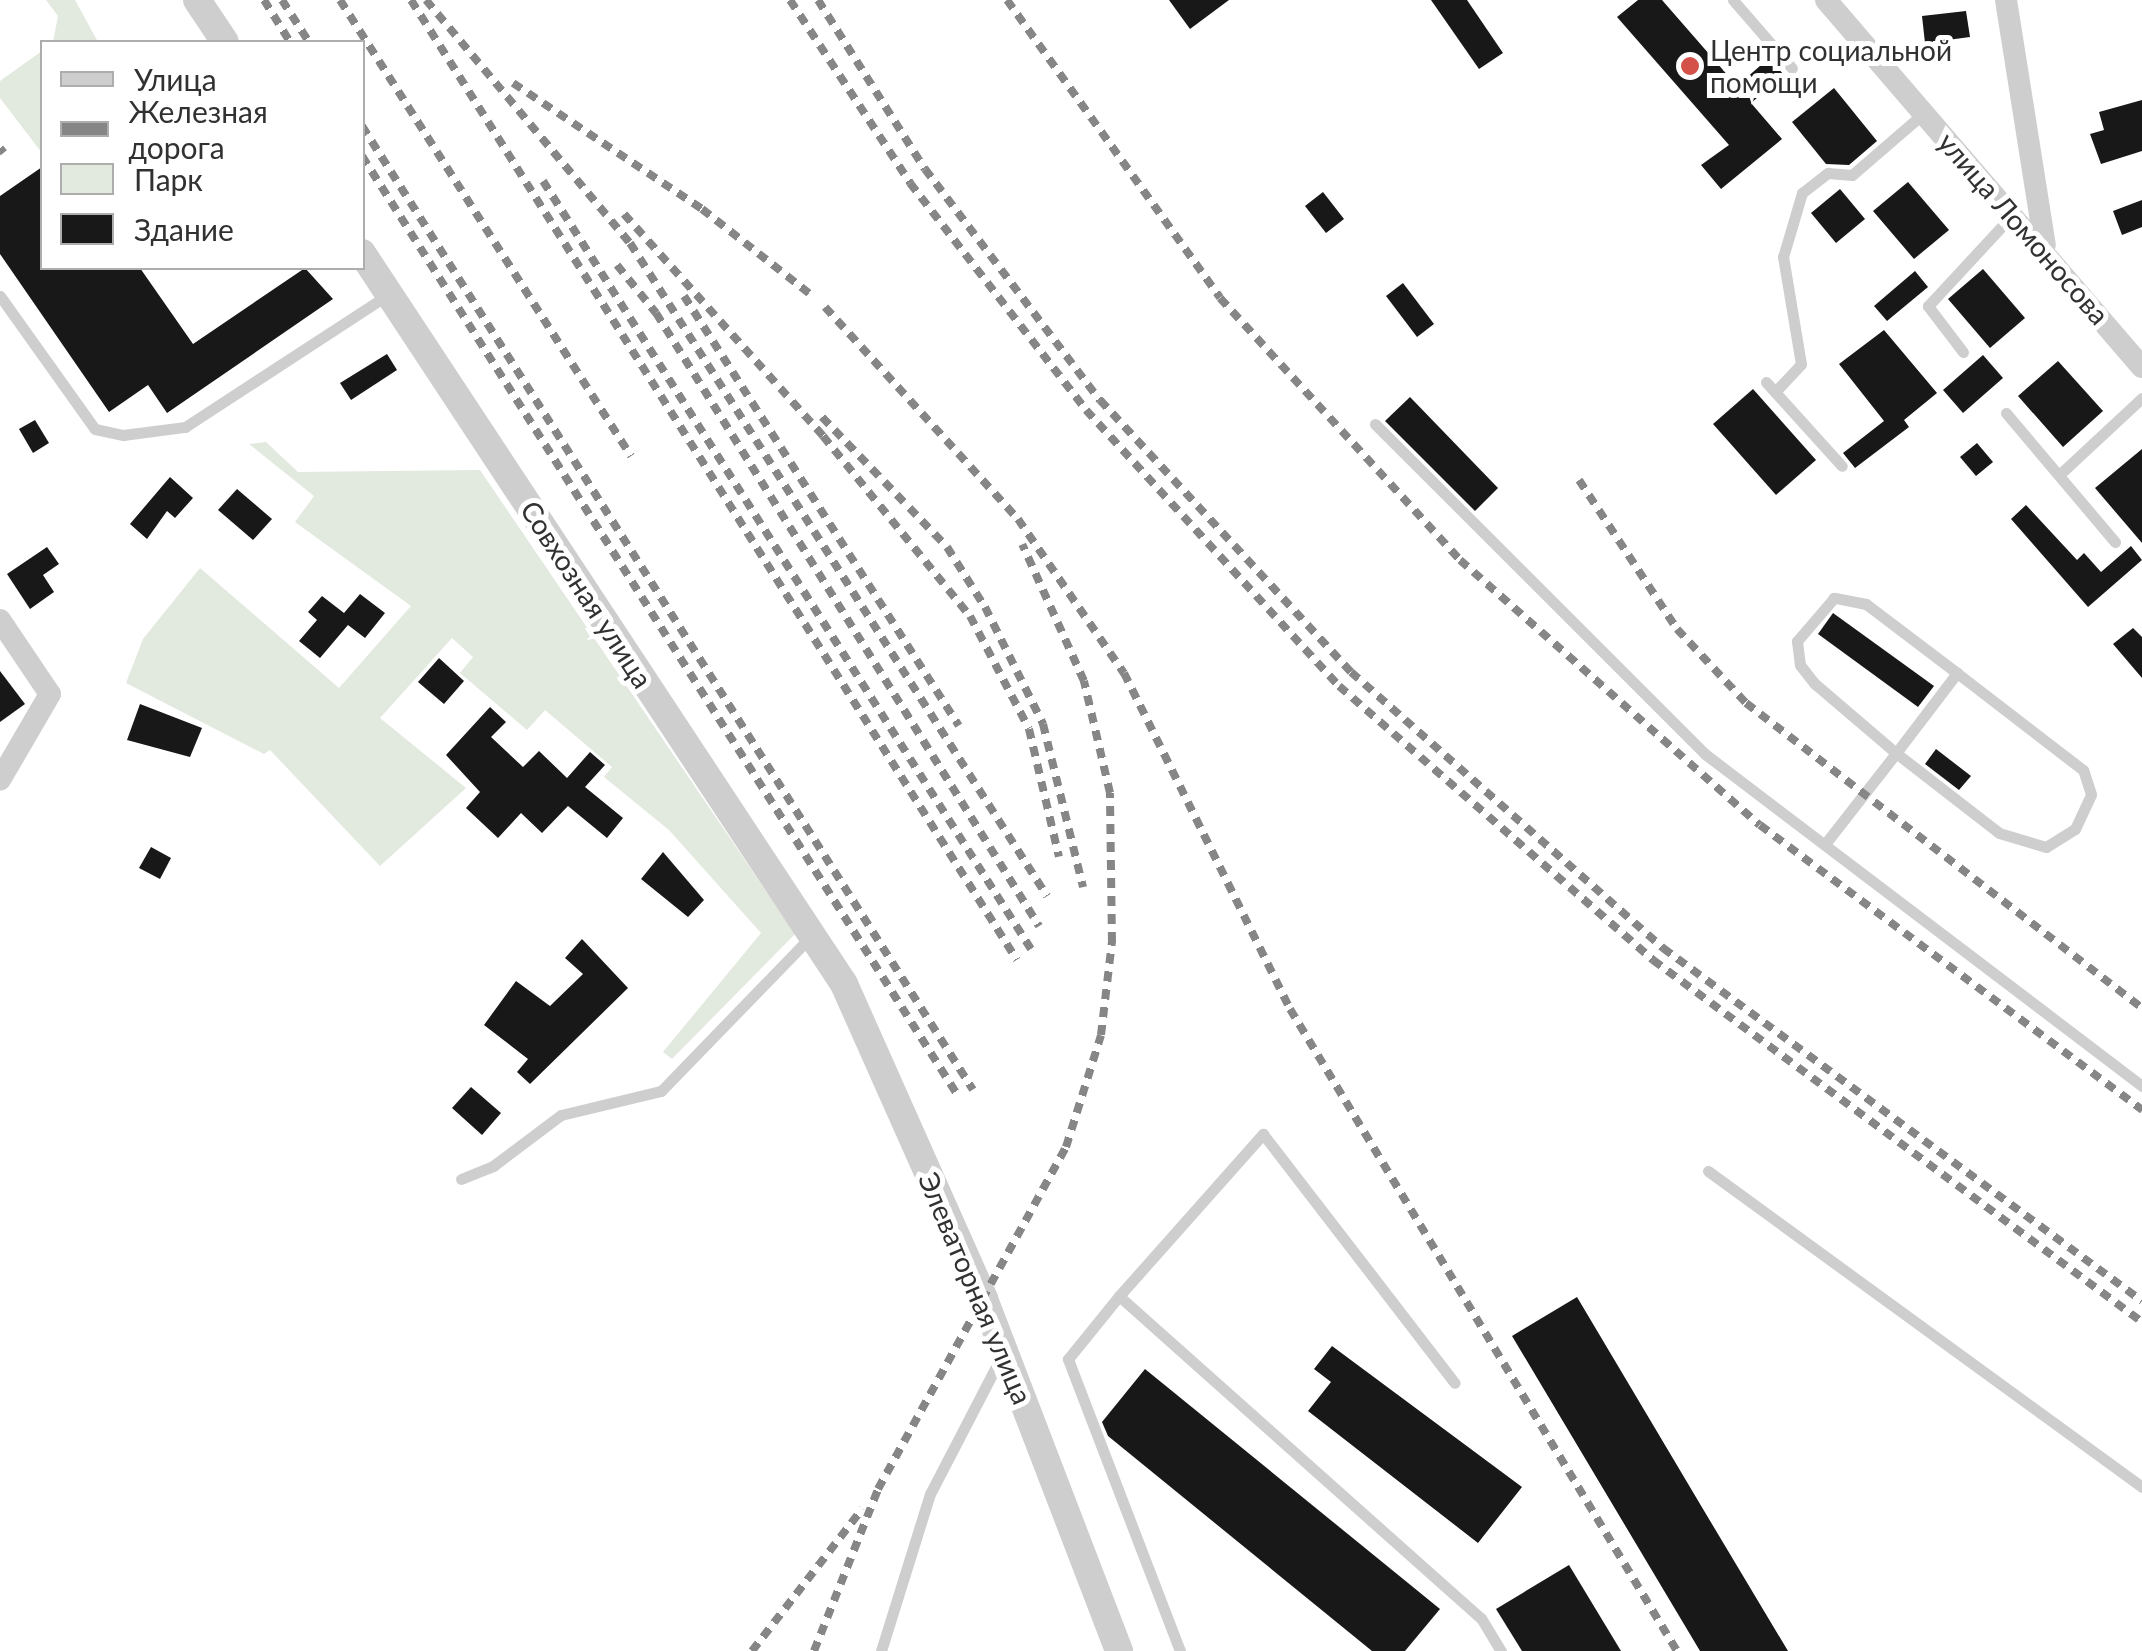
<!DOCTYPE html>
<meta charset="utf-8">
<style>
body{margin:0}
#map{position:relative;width:2142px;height:1651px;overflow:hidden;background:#fff;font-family:Lato,sans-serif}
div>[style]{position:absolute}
.green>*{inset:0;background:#e2e9de}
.building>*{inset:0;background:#181818}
.service>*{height:11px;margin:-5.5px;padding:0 5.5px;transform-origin:5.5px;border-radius:5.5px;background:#cecece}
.minor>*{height:22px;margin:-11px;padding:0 11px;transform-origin:11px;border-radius:11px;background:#cecece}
.tertiary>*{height:28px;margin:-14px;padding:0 14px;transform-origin:14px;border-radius:14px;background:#cecece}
.rail>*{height:8px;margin-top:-4px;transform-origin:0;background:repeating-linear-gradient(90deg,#868686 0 10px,transparent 0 18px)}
.dots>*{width:28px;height:28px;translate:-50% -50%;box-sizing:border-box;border:5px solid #fff;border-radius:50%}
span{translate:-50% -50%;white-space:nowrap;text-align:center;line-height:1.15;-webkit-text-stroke:10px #fff;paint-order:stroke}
.poi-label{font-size:28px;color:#313131}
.left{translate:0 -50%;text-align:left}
.street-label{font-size:28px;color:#313131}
.legend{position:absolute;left:40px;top:40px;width:325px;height:230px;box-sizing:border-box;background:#fff;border:2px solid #adadad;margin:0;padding:12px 18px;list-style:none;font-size:30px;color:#313131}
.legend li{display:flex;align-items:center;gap:20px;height:50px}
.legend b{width:50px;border:2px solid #adadad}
</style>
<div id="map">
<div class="green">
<i style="clip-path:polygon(46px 0,75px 0,98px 42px,53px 42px,58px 16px)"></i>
<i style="clip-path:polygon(42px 51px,42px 153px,0 98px,0 81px)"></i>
<i style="clip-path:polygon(266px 442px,298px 472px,480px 470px,795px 934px,672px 1059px,663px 1052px,761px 933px,669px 830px,604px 777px,612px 767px,545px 710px,527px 730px,460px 673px,473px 657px,452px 638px,380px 718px,466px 788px,380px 866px,270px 750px,264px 754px,126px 683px,143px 639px,200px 568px,339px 688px,411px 606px,295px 522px,314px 496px,249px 444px)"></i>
</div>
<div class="building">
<i style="clip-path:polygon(1169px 0,1229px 0,1190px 29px)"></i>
<i style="clip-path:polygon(1431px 0,1467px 0,1503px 53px,1479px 69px)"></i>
<i style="clip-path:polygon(1638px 0,1662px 0,1737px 86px,1769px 58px,1784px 75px,1751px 103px,1782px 139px,1721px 189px,1701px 165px,1729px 145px,1617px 17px)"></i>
<i style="clip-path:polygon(1966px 11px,1970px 37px,1925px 43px,1922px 16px)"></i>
<i style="clip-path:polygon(1834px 88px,1877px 141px,1849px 165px,1826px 164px,1792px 122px)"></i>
<i style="clip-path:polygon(2142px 100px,2142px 151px,2101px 164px,2090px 134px,2104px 130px,2099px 112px)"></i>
<i style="clip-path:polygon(42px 167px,42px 268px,140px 268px,193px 344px,305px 268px,333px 299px,167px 413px,148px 385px,109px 412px,0 254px,0 196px)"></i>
<i style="clip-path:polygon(1908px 182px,1949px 230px,1914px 259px,1873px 211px)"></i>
<i style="clip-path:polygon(1840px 189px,1865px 219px,1836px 243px,1811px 213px)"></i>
<i style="clip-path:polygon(1323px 192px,1344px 219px,1326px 233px,1305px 206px)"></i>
<i style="clip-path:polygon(2142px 200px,2142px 227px,2122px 235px,2113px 211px)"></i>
<i style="clip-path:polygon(1983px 269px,2025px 318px,1990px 348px,1948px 299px)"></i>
<i style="clip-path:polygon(1915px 271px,1928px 287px,1887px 321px,1874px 306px)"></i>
<i style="clip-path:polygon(1403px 283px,1434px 324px,1417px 337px,1386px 296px)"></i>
<i style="clip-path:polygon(1884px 330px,1937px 393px,1904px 420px,1909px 427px,1855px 468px,1843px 453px,1884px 421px,1839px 364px)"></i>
<i style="clip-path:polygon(387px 354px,397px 370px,351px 400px,340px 383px)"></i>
<i style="clip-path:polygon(1983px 355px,2003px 378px,1963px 413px,1943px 390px)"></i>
<i style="clip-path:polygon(2058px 361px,2103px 411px,2063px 447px,2018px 396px)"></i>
<i style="clip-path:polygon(1753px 389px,1816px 460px,1776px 495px,1713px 424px)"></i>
<i style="clip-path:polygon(1410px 397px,1498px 488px,1475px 511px,1385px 421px)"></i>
<i style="clip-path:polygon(35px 420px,49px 443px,33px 453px,19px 429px)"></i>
<i style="clip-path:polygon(1977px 443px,1993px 462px,1976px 476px,1960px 457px)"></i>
<i style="clip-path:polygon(2142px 449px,2142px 543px,2095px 488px)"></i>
<i style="clip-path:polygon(170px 477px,193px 498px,175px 518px,167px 511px,147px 539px,130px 524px)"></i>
<i style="clip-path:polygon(237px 489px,272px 519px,253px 540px,218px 510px)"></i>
<i style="clip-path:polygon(2026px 505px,2077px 560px,2084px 553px,2101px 572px,2131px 546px,2142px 560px,2088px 607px,2011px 519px)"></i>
<i style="clip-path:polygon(47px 547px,59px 564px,43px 575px,54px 592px,30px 609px,7px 574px)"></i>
<i style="clip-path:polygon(360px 594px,385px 613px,365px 638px,348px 625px,320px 658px,299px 641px,317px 620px,308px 612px,322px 596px,344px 613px)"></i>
<i style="clip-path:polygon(1833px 613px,1934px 686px,1918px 707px,1818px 634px)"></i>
<i style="clip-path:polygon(2133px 628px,2142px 637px,2142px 678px,2113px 644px)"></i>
<i style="clip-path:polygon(439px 658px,464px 681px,444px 704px,418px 682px)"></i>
<i style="clip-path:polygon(0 671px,25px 704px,0 722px)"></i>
<i style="clip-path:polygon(140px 704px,202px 728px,190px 757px,127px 740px)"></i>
<i style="clip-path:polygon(490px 707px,506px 722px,491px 737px,523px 767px,539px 751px,567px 778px,590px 752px,605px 765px,585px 787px,623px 818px,607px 838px,568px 806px,542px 833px,521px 813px,498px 838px,466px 808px,480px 792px,446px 755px)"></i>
<i style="clip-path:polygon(1936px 749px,1971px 776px,1959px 790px,1925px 764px)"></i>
<i style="clip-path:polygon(151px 847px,171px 858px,160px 879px,139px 868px)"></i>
<i style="clip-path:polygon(663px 852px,704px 900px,688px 917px,641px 879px)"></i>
<i style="clip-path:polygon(582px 939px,628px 988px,530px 1084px,517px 1072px,528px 1059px,484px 1025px,516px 981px,550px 1006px,583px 974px,565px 958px)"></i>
<i style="clip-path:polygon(471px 1087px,501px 1113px,482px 1135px,452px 1108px)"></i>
<i style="clip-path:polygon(1577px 1297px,1703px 1509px,1788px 1651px,1700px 1651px,1512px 1336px)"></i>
<i style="clip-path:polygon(1332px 1346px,1522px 1487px,1478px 1543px,1308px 1411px,1331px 1382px,1314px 1369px)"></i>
<i style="clip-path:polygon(1145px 1369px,1440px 1609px,1405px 1651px,1372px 1651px,1108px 1436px,1102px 1422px)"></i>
<i style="clip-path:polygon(1569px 1565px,1621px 1651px,1522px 1651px,1496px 1609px)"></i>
</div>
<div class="service">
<i style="left:1733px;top:0;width:90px;rotate:49.1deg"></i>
<i style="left:0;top:296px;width:163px;rotate:54.5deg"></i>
<i style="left:95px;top:429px;width:29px;rotate:12deg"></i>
<i style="left:123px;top:435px;width:63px;rotate:-7.4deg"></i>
<i style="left:185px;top:427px;width:244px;rotate:-33.1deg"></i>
<i style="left:1963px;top:352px;width:58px;rotate:-127.3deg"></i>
<i style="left:1928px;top:306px;width:127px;rotate:-47.2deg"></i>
<i style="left:1766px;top:382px;width:113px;rotate:47.9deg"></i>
<i style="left:1775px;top:392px;width:38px;rotate:-47deg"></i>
<i style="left:1801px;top:364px;width:109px;rotate:-99.5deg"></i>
<i style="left:1783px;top:257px;width:67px;rotate:-73.5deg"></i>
<i style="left:1802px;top:193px;width:33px;rotate:-38deg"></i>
<i style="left:1828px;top:173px;width:24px;rotate:5deg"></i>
<i style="left:1852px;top:175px;width:96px;rotate:-40.8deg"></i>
<i style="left:2006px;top:413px;width:169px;rotate:49.8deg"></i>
<i style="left:1375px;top:424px;width:467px;rotate:45deg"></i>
<i style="left:1705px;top:754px;width:549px;rotate:37.22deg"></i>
<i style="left:2059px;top:475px;width:113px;rotate:-42.9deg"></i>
<i style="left:1825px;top:844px;width:115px;rotate:-52deg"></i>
<i style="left:1896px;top:753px;width:101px;rotate:-52.7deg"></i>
<i style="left:1957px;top:673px;width:114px;rotate:-142.8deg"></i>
<i style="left:1866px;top:604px;width:33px;rotate:-169deg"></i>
<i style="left:1834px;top:598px;width:57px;rotate:130.7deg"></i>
<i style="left:1797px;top:641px;width:24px;rotate:83deg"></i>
<i style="left:1800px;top:665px;width:23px;rotate:52deg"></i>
<i style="left:1814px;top:683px;width:108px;rotate:40.5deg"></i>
<i style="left:1896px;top:753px;width:130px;rotate:37.8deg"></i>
<i style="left:1999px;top:833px;width:49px;rotate:16.6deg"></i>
<i style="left:2046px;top:847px;width:34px;rotate:-32deg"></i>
<i style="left:2075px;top:829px;width:38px;rotate:-65deg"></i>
<i style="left:2091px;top:794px;width:25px;rotate:-108deg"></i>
<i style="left:2083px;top:770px;width:159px;rotate:-142.4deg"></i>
<i style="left:1708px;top:1171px;width:537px;rotate:36.06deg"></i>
<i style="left:461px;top:1179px;width:35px;rotate:-22deg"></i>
<i style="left:493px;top:1166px;width:85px;rotate:-36.9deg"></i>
<i style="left:561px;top:1115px;width:103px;rotate:-13.5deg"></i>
<i style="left:661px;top:1091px;width:214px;rotate:-45.9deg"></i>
<i style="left:1119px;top:1296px;width:217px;rotate:-48.4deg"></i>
<i style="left:1263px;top:1134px;width:314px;rotate:52.4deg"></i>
<i style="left:881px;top:1651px;width:164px;rotate:-72.7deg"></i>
<i style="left:930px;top:1494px;width:157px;rotate:-62.6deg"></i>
<i style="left:1180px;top:1651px;width:313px;rotate:-111deg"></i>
<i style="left:1068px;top:1359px;width:81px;rotate:-51deg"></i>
<i style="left:1119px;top:1296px;width:484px;rotate:41.7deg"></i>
<i style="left:1481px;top:1618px;width:39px;rotate:59deg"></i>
</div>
<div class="minor">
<i style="left:1826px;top:0;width:484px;rotate:49.3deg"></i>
<i style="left:2006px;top:0;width:248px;rotate:81deg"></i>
<i style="left:0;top:620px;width:89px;rotate:56deg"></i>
<i style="left:50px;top:694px;width:99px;rotate:120.2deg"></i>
</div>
<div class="tertiary">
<i style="left:197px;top:0;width:50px;rotate:56.3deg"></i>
<i style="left:362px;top:253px;width:876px;rotate:56.6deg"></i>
<i style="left:844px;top:984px;width:345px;rotate:66deg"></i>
<i style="left:984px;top:1299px;width:377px;rotate:69deg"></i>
</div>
<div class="rail">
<i style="left:264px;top:0;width:49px;rotate:58.2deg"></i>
<i style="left:282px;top:0;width:50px;rotate:57.3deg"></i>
<i style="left:340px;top:0;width:541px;rotate:57.46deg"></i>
<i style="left:411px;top:0;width:1135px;rotate:57.74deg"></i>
<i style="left:426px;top:0;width:317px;rotate:50deg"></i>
<i style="left:630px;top:243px;width:775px;rotate:57.44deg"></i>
<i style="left:790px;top:0;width:219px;rotate:56.7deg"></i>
<i style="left:910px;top:183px;width:287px;rotate:52.2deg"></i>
<i style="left:1086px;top:410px;width:374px;rotate:47.5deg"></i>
<i style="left:1339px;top:686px;width:417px;rotate:41.1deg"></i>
<i style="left:1653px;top:960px;width:608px;rotate:36.51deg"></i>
<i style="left:818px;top:0;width:200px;rotate:57.7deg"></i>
<i style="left:925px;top:169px;width:290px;rotate:52.9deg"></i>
<i style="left:1100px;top:400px;width:370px;rotate:47.3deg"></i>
<i style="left:1351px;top:672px;width:417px;rotate:41.5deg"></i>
<i style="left:1663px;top:948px;width:595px;rotate:36.39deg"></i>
<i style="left:1007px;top:0;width:366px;rotate:54.4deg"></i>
<i style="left:1220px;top:298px;width:355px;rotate:47.5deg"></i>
<i style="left:1460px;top:560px;width:400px;rotate:41.5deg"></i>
<i style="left:1760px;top:825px;width:477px;rotate:36.7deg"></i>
<i style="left:513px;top:83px;width:227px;rotate:33.7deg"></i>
<i style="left:702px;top:209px;width:142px;rotate:38.2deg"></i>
<i style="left:362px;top:126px;width:1141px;rotate:57.63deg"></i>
<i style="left:0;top:148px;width:6px;rotate:51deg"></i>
<i style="left:362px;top:156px;width:1113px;rotate:57.62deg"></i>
<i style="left:543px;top:181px;width:910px;rotate:57.57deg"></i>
<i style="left:624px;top:214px;width:298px;rotate:48.1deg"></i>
<i style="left:823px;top:436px;width:232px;rotate:50.8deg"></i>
<i style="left:970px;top:616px;width:127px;rotate:62.4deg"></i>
<i style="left:1029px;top:729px;width:131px;rotate:76.8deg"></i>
<i style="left:617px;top:265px;width:62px;rotate:50.9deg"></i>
<i style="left:656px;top:313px;width:723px;rotate:58deg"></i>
<i style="left:684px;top:296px;width:510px;rotate:57.4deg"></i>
<i style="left:825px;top:307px;width:287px;rotate:47.7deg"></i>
<i style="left:1018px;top:519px;width:187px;rotate:55.5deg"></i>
<i style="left:1124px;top:673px;width:375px;rotate:63.7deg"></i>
<i style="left:1290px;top:1009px;width:750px;rotate:58.92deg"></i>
<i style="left:822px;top:417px;width:180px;rotate:46.1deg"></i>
<i style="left:947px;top:547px;width:71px;rotate:57.7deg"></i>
<i style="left:985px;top:607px;width:131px;rotate:63.6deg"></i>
<i style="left:1043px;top:724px;width:168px;rotate:76.2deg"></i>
<i style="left:1579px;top:480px;width:178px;rotate:56.7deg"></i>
<i style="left:1677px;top:629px;width:101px;rotate:47deg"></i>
<i style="left:1746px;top:703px;width:500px;rotate:37.6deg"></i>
<i style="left:752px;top:1651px;width:180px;rotate:-52.2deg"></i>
<i style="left:814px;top:1651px;width:174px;rotate:-68.4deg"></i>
<i style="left:878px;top:1489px;width:390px;rotate:-61.2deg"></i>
<i style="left:1066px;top:1147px;width:117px;rotate:-72.6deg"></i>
<i style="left:1101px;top:1035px;width:94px;rotate:-83.3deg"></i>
<i style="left:1112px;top:942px;width:149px;rotate:-90.8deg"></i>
<i style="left:1110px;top:793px;width:115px;rotate:-103.1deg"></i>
<i style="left:1084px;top:681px;width:150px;rotate:-114.3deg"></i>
</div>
<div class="dots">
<i style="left:1690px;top:66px;background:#d35148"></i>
</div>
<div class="poi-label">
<span class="left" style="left:1710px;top:66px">Центр социальной<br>помощи</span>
</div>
<div class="street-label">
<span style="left:2024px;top:228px;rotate:49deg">улица Ломоносова</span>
<span style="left:587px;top:594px;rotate:57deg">Совхозная улица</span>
<span style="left:976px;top:1288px;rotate:67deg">Элеваторная улица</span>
</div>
<ul class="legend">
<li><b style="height:12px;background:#cecece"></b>Улица</li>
<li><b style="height:12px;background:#868686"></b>Железная дорога</li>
<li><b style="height:28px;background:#e2e9de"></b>Парк</li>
<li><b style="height:28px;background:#181818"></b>Здание</li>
</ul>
</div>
